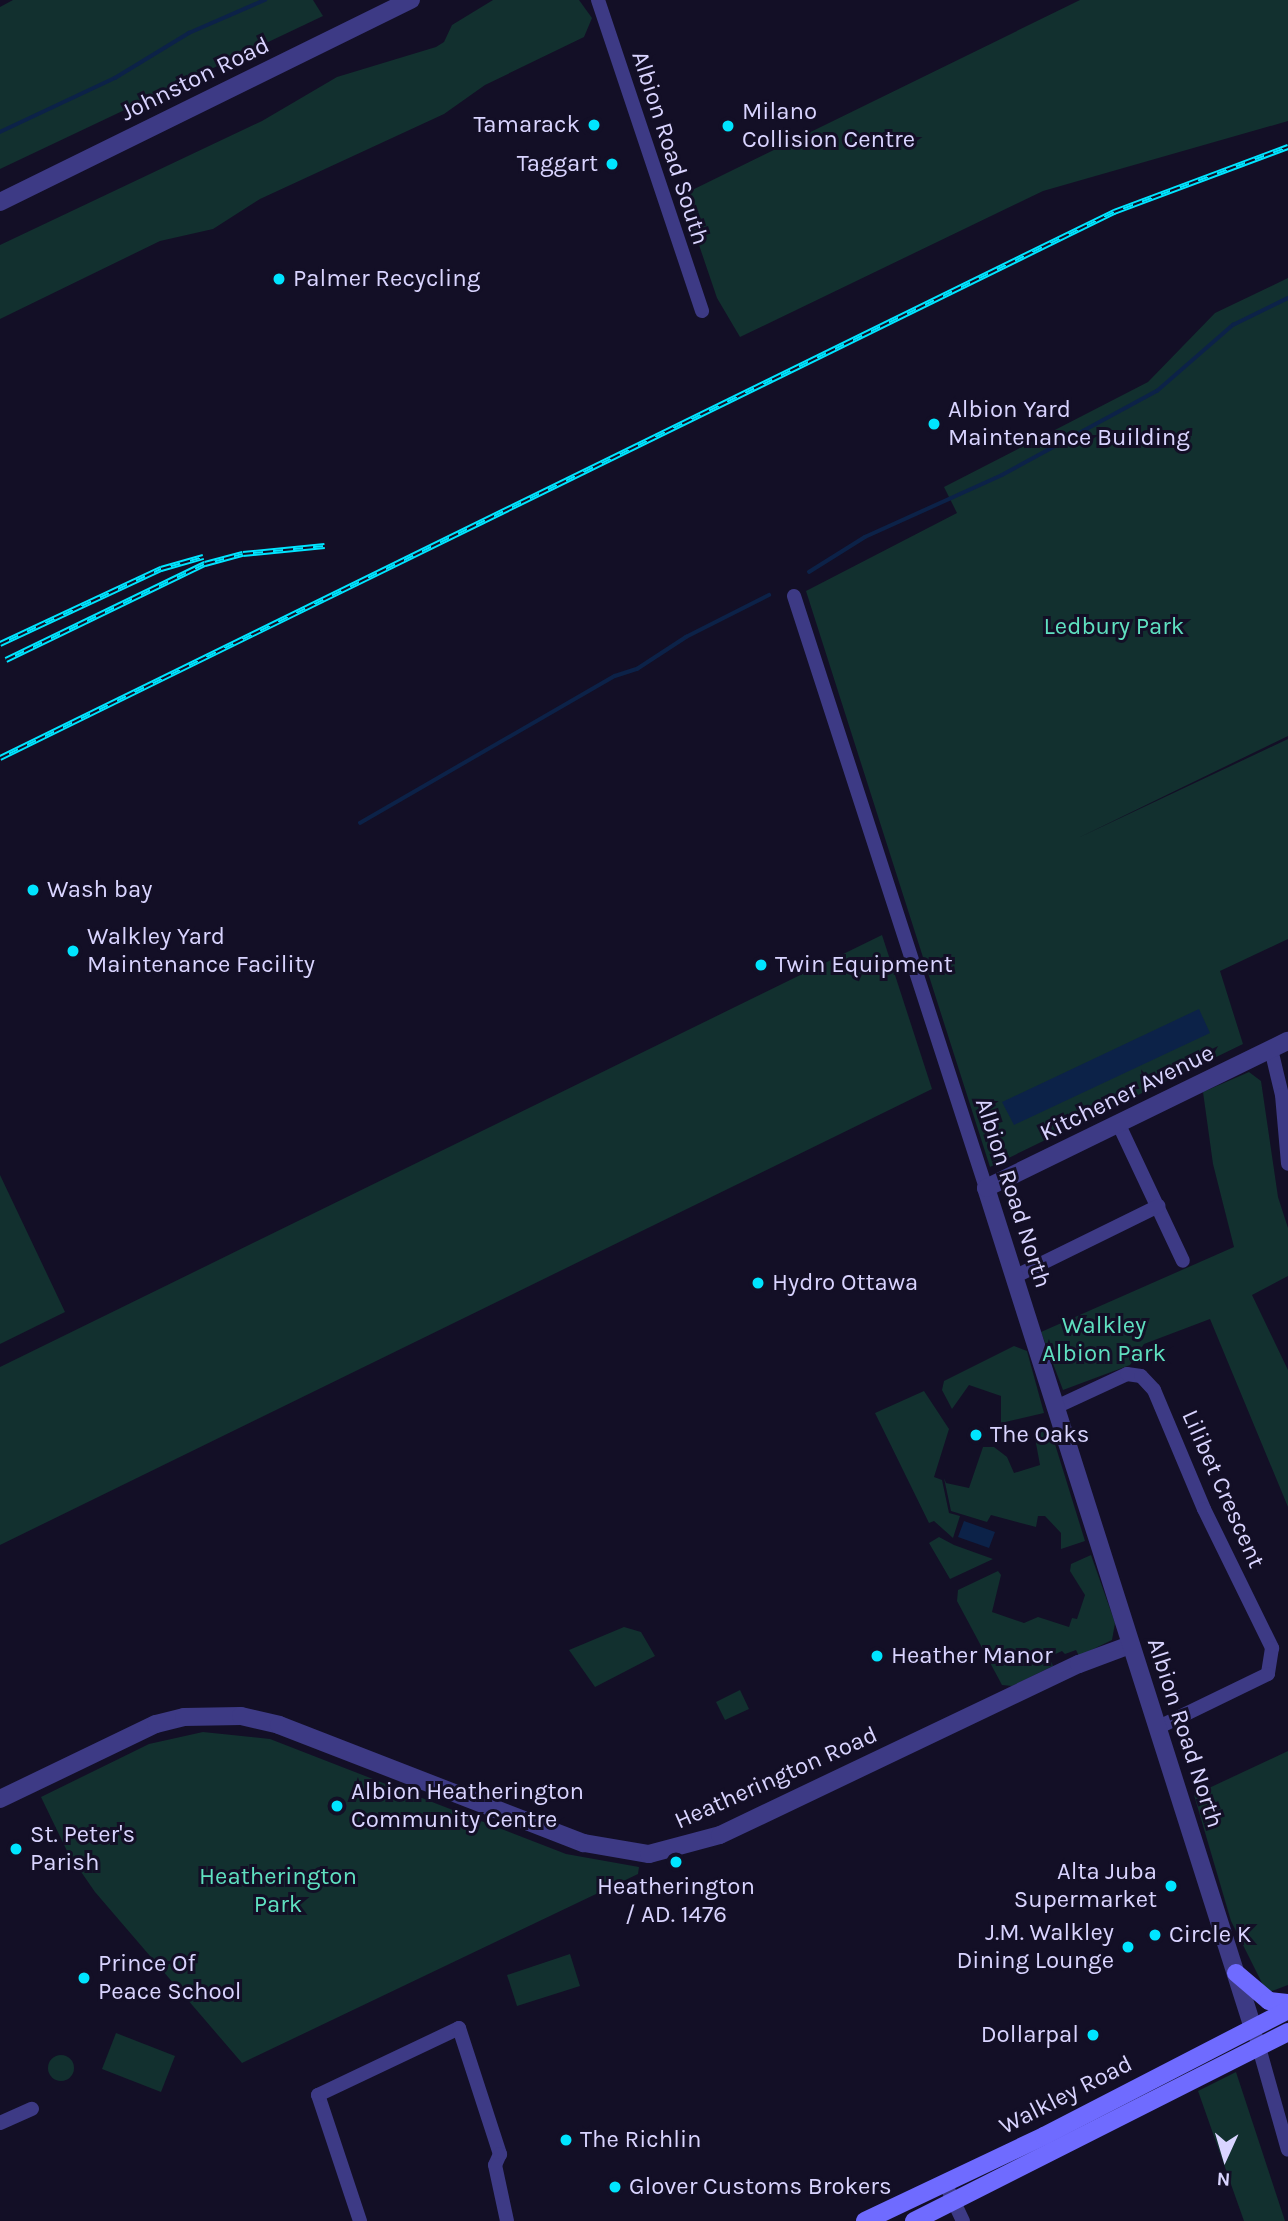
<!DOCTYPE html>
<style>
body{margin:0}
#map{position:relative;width:1288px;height:2221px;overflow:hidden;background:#130f26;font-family:Karla,sans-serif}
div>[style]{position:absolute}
.green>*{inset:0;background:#12302f}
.round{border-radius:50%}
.water>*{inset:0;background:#0c2248}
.stream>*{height:3.5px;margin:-1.75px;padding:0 1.75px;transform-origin:1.75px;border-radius:1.75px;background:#0c2248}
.minor>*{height:14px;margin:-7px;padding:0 7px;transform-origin:7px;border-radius:7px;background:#3d3a85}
.tertiary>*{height:18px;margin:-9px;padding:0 9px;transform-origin:9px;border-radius:9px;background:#3d3a85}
.secondary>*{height:18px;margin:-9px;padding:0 9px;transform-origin:9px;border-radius:9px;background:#6f6bff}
.rail>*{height:6px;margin-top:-3px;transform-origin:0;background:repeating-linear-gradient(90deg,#130f26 0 10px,#00e5ff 0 20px);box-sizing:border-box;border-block:2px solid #00e5ff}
.dots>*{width:19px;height:19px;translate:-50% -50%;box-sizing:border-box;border:4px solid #130f26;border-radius:50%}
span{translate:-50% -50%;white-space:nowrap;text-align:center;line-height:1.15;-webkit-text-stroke:6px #130f26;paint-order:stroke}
.street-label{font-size:24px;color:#d9d4ff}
.poi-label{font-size:24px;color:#d9d4ff}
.left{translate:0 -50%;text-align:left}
.right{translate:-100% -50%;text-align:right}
.park-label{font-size:24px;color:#5fe0c0}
.north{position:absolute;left:1190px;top:2123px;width:70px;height:70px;-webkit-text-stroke:5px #130f26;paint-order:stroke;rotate:184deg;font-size:19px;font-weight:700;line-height:28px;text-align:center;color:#d9d4ff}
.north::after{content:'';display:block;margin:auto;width:24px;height:32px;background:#d9d4ff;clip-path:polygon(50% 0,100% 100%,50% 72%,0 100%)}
</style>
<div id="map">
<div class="green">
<i style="clip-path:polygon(13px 0,313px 0,323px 16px,0 169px,0 7px)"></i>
<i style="clip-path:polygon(493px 0,579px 0,592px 18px,584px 37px,485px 85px,444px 114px,260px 199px,213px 229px,160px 241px,0 319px,0 245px,262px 121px,337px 77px,436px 47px,444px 42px,452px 25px)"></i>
<i style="clip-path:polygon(1080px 0,1288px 0,1288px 121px,1043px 191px,740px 337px,717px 298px,682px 195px)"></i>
<i style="clip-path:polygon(1288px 278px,1288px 736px,1078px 838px,1288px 739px,1288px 939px,1220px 971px,1243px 1044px,990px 1167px,806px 591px,957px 513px,944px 487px,1148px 382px,1215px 313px)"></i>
<i style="clip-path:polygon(882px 935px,932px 1089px,0 1545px,0 1367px)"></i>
<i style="clip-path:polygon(1249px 1072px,1261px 1081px,1278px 1197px,1288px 1228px,1288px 1276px,1252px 1295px,1288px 1370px,1288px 1507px,1210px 1319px,1144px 1344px,1130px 1365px,1063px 1390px,1041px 1332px,1234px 1247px,1213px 1164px,1203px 1092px)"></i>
<i style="clip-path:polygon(0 1175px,65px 1312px,0 1344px)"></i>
<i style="clip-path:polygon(1014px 1346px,1027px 1351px,1044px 1413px,1001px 1423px,1001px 1396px,969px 1385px,952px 1409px,942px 1390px,944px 1381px)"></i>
<i style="clip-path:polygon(924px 1391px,949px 1429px,934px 1477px,942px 1480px,949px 1513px,960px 1516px,953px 1538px,934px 1521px,929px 1523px,875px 1413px)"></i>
<i style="clip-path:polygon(1050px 1428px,1085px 1541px,1061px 1549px,1061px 1533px,1045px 1516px,1038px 1516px,1036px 1527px,991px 1515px,987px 1522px,951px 1511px,944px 1478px,946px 1483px,969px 1488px,983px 1447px,994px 1447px,1007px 1457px,1014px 1473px,1040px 1465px,1035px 1438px,1040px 1430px)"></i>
<i style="clip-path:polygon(939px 1537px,954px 1545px,993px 1559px,950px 1579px,929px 1543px)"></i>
<i style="clip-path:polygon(1091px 1555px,1115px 1623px,1112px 1640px,1079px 1656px,1076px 1650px,1065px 1654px,1062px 1651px,1049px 1657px,1053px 1666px,1012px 1686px,1002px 1685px,957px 1601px,958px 1590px,998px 1571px,1001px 1575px,992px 1612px,1024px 1623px,1038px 1617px,1069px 1627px,1072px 1618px,1077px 1619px,1085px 1595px,1070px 1571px,1071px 1564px)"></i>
<i style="clip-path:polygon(624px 1627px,641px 1632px,655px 1656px,595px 1687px,569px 1650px)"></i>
<i style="clip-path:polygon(740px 1690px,749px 1709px,725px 1720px,716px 1702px)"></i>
<i style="clip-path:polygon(203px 1732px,270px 1739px,566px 1854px,639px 1867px,638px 1874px,242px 2063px,95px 1892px,68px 1853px,41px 1797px,149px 1744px)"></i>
<i style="clip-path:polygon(1288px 1751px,1288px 1985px,1267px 1993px,1231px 1921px,1194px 1795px)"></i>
<i style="clip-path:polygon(570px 1954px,580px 1986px,517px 2006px,507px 1975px)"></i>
<i style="clip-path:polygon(116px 2033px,175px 2056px,161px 2092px,102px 2069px)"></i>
<i class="round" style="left:48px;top:2055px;width:26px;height:26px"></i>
<i style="clip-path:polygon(1236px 2072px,1285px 2221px,1244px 2221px,1198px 2091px)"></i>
</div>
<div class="water">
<i style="clip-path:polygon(1199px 1009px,1210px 1033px,1014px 1125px,1002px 1102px)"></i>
<i style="clip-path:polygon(964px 1521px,995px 1532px,989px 1548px,958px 1537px)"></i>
</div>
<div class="stream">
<i style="left:0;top:132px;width:127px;rotate:-25.2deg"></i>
<i style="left:115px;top:78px;width:87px;rotate:-31.3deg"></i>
<i style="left:189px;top:33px;width:83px;rotate:-23.5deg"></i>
<i style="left:809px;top:572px;width:66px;rotate:-32deg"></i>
<i style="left:865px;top:537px;width:150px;rotate:-24.3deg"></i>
<i style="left:1002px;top:475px;width:176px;rotate:-28.5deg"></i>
<i style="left:1157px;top:391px;width:101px;rotate:-41deg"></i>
<i style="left:1233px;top:325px;width:61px;rotate:-26.1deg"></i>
<i style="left:360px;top:823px;width:294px;rotate:-30deg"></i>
<i style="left:615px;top:676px;width:23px;rotate:-18deg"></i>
<i style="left:637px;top:669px;width:59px;rotate:-33.1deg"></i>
<i style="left:686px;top:637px;width:93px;rotate:-26.8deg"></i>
</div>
<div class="minor">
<i style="left:598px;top:0;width:328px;rotate:71.5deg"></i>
<i style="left:794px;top:596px;width:622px;rotate:72.03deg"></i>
<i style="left:1271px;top:1049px;width:47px;rotate:76.6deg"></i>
<i style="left:1282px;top:1095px;width:69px;rotate:85deg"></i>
<i style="left:1119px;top:1125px;width:150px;rotate:64.8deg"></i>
<i style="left:1014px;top:1277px;width:161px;rotate:-26.2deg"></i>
<i style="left:1056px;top:1407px;width:78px;rotate:-24.9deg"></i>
<i style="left:1127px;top:1374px;width:14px;rotate:8deg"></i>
<i style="left:1141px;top:1376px;width:19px;rotate:47deg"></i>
<i style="left:1154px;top:1390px;width:129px;rotate:67.2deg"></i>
<i style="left:1204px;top:1509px;width:155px;rotate:63.9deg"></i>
<i style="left:1272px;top:1648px;width:26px;rotate:99deg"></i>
<i style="left:1268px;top:1674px;width:121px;rotate:154.1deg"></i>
<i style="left:1256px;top:2037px;width:117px;rotate:74.2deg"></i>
<i style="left:0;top:2123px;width:35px;rotate:-24deg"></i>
<i style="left:945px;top:2183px;width:42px;rotate:64.7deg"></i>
<i style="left:360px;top:2221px;width:133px;rotate:-108.4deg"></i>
<i style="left:318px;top:2095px;width:156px;rotate:-25.4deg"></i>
<i style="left:459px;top:2028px;width:133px;rotate:72deg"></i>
<i style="left:500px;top:2154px;width:12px;rotate:114deg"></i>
<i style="left:495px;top:2165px;width:57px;rotate:77.9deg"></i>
</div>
<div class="tertiary">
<i style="left:0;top:202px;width:458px;rotate:-26.2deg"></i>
<i style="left:0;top:1799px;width:173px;rotate:-25.7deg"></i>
<i style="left:156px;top:1724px;width:29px;rotate:-14deg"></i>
<i style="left:184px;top:1717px;width:57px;rotate:-1deg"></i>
<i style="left:241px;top:1716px;width:39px;rotate:13deg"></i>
<i style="left:279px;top:1725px;width:327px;rotate:21.2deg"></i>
<i style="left:584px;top:1843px;width:66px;rotate:9.6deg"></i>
<i style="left:649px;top:1854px;width:73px;rotate:-15deg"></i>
<i style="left:720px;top:1835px;width:398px;rotate:-25.5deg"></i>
<i style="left:1079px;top:1664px;width:54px;rotate:-20.4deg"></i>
<i style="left:1253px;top:2028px;width:881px;rotate:-107.63deg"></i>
<i style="left:986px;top:1188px;width:336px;rotate:-26deg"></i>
</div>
<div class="secondary">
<i style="left:1236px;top:1973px;width:43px;rotate:40.3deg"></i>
<i style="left:1269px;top:2001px;width:19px;rotate:6deg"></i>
<i style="left:865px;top:2221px;width:198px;rotate:-25.4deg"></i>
<i style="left:1044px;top:2136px;width:275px;rotate:-27.3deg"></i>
<i style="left:914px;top:2221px;width:419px;rotate:-26.8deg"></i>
</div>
<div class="rail">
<i style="left:0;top:644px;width:178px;rotate:-25deg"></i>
<i style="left:161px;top:569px;width:44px;rotate:-15.9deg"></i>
<i style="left:6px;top:660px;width:221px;rotate:-25.8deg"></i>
<i style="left:205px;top:564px;width:39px;rotate:-15deg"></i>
<i style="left:243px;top:554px;width:82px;rotate:-5.6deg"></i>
<i style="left:0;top:758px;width:1241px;rotate:-26.11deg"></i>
<i style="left:1114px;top:212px;width:186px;rotate:-20.5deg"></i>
</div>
<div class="dots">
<i style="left:594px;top:125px;background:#00e5ff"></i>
<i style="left:728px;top:126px;background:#00e5ff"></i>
<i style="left:612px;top:164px;background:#00e5ff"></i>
<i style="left:279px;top:279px;background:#00e5ff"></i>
<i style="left:934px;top:424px;background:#00e5ff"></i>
<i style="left:33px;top:890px;background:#00e5ff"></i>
<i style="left:73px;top:951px;background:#00e5ff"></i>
<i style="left:761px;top:965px;background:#00e5ff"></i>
<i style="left:758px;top:1283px;background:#00e5ff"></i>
<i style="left:976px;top:1435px;background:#00e5ff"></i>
<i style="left:877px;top:1656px;background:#00e5ff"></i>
<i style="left:337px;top:1806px;background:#00e5ff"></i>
<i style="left:16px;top:1849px;background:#00e5ff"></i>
<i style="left:676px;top:1862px;background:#00e5ff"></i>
<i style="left:1171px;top:1886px;background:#00e5ff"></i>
<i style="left:1155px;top:1935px;background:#00e5ff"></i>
<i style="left:1128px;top:1947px;background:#00e5ff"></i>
<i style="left:84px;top:1978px;background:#00e5ff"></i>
<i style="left:1093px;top:2035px;background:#00e5ff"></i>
<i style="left:566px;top:2140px;background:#00e5ff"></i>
<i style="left:615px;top:2187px;background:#00e5ff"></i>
</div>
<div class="street-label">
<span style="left:195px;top:79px;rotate:-26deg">Johnston Road</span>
<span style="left:670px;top:148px;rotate:72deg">Albion Road South</span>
<span style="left:1127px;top:1093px;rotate:-26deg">Kitchener Avenue</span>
<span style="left:1013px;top:1193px;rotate:72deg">Albion Road North</span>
<span style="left:1223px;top:1489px;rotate:66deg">Lilibet Crescent</span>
<span style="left:1185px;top:1733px;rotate:72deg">Albion Road North</span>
<span style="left:776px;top:1778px;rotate:-24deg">Heatherington Road</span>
<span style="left:1066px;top:2095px;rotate:-27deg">Walkley Road</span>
</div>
<div class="poi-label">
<span class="left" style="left:742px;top:126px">Milano<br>Collision Centre</span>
<span class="right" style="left:580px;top:125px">Tamarack</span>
<span class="right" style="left:598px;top:164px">Taggart</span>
<span class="left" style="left:293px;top:279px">Palmer Recycling</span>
<span class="left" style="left:948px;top:424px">Albion Yard<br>Maintenance Building</span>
<span class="left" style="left:47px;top:890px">Wash bay</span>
<span class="left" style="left:87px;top:951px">Walkley Yard<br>Maintenance Facility</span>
<span class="left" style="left:775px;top:965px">Twin Equipment</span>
<span class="left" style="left:772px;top:1283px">Hydro Ottawa</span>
<span class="left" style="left:990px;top:1435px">The Oaks</span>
<span class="left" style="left:891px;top:1656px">Heather Manor</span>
<span class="left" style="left:351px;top:1806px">Albion Heatherington<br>Community Centre</span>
<span class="left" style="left:30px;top:1849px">St. Peter's<br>Parish</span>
<span class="right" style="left:1157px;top:1886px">Alta Juba<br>Supermarket</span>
<span style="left:676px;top:1901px">Heatherington<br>/ AD. 1476</span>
<span class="right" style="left:1114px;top:1947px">J.M. Walkley<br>Dining Lounge</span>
<span class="left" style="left:1169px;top:1935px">Circle K</span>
<span class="left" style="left:98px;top:1978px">Prince Of<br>Peace School</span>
<span class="right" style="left:1079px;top:2035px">Dollarpal</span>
<span class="left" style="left:580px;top:2140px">The Richlin</span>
<span class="left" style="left:629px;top:2187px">Glover Customs Brokers</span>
</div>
<div class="park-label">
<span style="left:1114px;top:627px">Ledbury Park</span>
<span style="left:1104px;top:1340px">Walkley<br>Albion Park</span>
<span style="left:278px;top:1891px">Heatherington<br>Park</span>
</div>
<div class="north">N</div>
</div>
